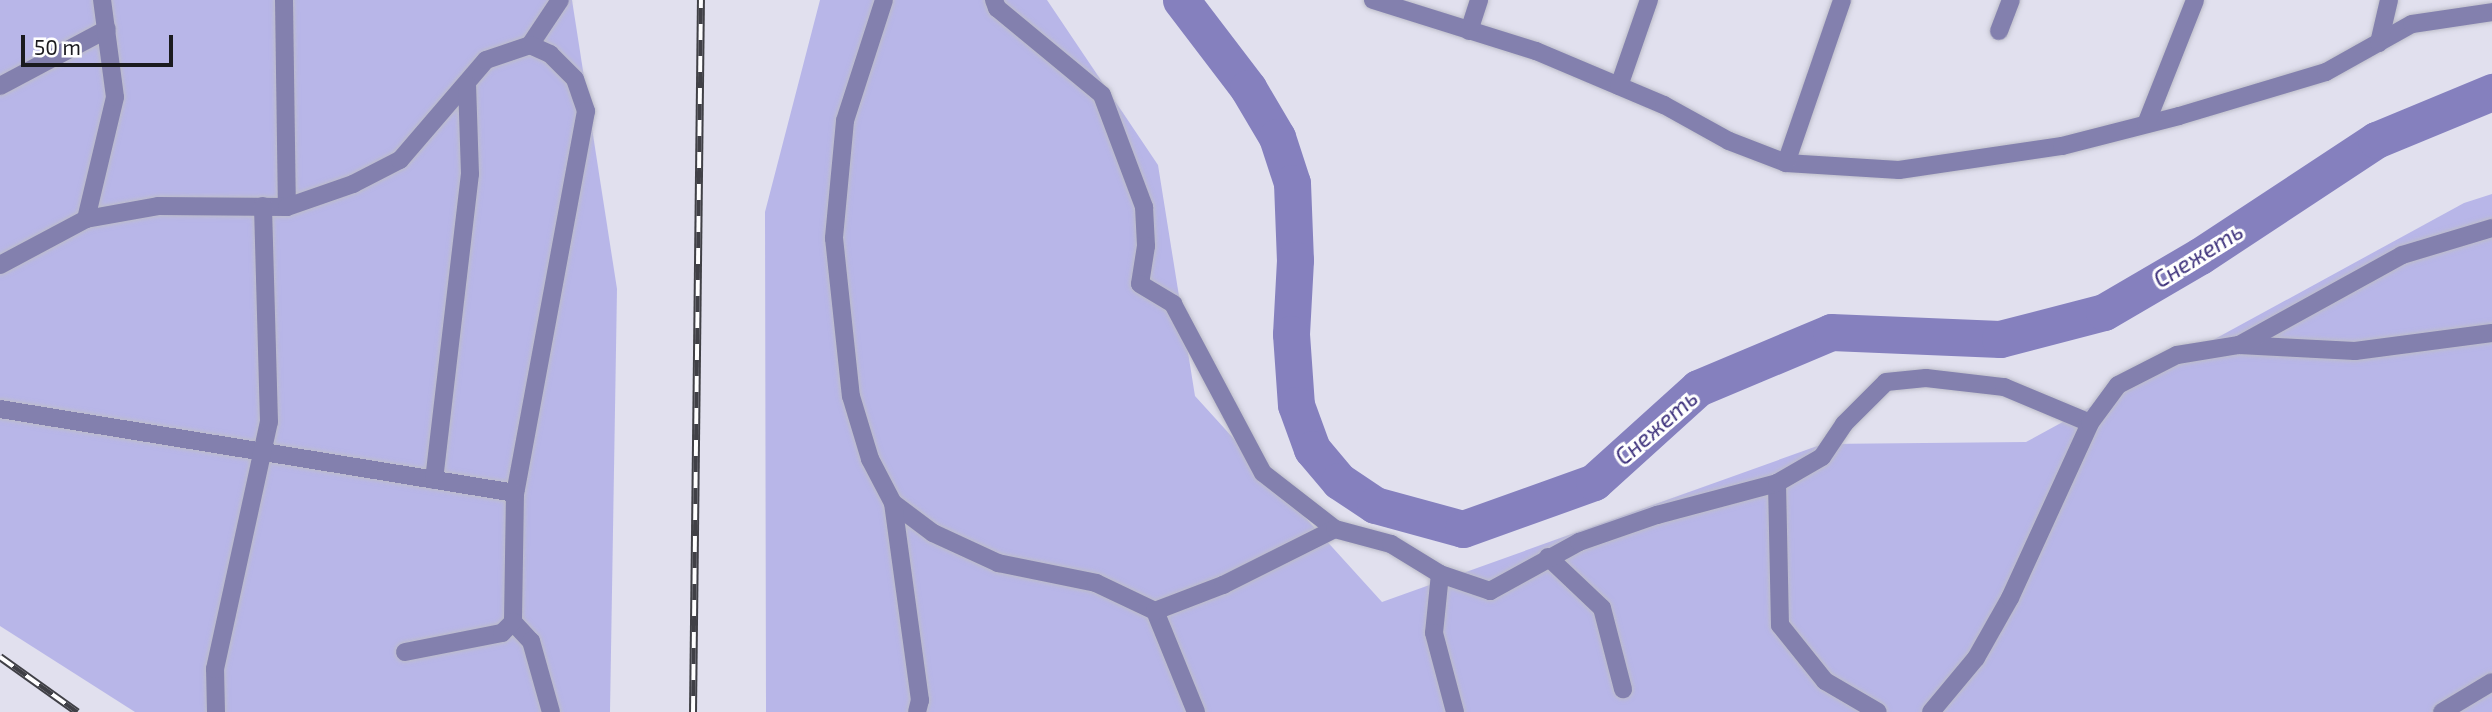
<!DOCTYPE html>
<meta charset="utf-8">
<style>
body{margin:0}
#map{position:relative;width:2492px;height:712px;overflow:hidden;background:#e1e0ee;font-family:"Exo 2",sans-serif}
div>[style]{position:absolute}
.green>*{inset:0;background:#b8b6e8}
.river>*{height:37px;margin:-18.5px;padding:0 18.5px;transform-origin:18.5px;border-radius:18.5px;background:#8580be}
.roads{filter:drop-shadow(0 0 2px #bdbdc9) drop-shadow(0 0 2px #bdbdc9)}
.minor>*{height:18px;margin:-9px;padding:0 9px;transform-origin:9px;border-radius:9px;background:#8380ae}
.rail>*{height:8px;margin-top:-4px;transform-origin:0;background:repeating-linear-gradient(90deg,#fff 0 16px,#404046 0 32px);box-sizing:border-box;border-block:2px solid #404046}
span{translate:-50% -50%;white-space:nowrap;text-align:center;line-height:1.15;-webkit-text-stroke:6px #fff;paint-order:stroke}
.water-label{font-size:23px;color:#3e327c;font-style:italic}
.scale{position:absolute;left:21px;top:35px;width:152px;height:32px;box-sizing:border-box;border:4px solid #1b1b1f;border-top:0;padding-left:9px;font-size:21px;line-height:24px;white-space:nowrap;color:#1b1b1f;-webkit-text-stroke:5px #fff;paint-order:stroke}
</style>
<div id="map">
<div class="green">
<i style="clip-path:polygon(0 0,572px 0,617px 289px,610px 712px,135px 712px,0 626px)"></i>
<i style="clip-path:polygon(820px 0,1047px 0,1158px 165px,1195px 396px,1382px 602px,1823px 444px,2026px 442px,2464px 203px,2492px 194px,2492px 712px,766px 712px,765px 212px)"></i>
</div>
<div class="river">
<i style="left:1181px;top:0;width:111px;rotate:52.7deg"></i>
<i style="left:1248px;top:88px;width:57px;rotate:59.4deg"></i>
<i style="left:1277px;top:137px;width:48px;rotate:71.9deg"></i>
<i style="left:1292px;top:183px;width:77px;rotate:87.8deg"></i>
<i style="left:1295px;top:260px;width:74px;rotate:93.1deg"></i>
<i style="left:1291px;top:334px;width:71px;rotate:86deg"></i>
<i style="left:1296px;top:405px;width:47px;rotate:70deg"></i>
<i style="left:1312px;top:449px;width:42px;rotate:49.8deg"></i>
<i style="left:1339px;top:481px;width:43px;rotate:33.7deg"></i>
<i style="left:1375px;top:505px;width:91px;rotate:15.3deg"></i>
<i style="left:1463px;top:529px;width:139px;rotate:-19.7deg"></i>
<i style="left:1594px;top:482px;width:140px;rotate:-42.1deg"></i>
<i style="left:1698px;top:388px;width:144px;rotate:-22.8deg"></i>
<i style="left:1831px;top:332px;width:169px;rotate:2.4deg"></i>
<i style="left:2000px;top:339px;width:107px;rotate:-14.6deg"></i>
<i style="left:2104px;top:312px;width:111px;rotate:-30.3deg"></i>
<i style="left:2200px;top:256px;width:211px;rotate:-33.4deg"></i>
<i style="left:2376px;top:140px;width:126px;rotate:-22.5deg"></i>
</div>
<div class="roads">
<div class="minor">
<i style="left:284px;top:0;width:207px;rotate:89.2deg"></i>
<i style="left:884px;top:0;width:127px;rotate:107.9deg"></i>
<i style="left:845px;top:121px;width:118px;rotate:95.4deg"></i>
<i style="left:834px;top:238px;width:159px;rotate:83.9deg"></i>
<i style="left:851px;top:396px;width:66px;rotate:73.2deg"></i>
<i style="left:870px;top:459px;width:50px;rotate:62.4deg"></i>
<i style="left:893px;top:503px;width:50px;rotate:36.9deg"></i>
<i style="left:933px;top:533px;width:72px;rotate:24.8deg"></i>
<i style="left:998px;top:563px;width:100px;rotate:11.5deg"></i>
<i style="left:1096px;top:583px;width:65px;rotate:25.4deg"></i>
<i style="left:1155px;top:611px;width:109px;rotate:67.9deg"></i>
<i style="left:994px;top:0;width:9px;rotate:69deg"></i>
<i style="left:997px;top:8px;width:136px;rotate:39.6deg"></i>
<i style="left:1102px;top:95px;width:120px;rotate:69.4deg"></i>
<i style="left:1144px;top:207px;width:39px;rotate:87deg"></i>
<i style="left:1146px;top:246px;width:38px;rotate:99deg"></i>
<i style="left:1140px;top:284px;width:39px;rotate:31deg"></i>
<i style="left:1173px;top:304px;width:191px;rotate:62deg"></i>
<i style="left:1263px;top:473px;width:91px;rotate:37.9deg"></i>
<i style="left:1373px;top:0;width:171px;rotate:17.4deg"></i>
<i style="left:1536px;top:51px;width:139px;rotate:22.9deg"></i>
<i style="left:1664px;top:105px;width:74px;rotate:29deg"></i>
<i style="left:1729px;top:141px;width:61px;rotate:21.1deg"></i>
<i style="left:1786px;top:163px;width:113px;rotate:3.5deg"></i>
<i style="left:1899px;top:170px;width:165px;rotate:-8.4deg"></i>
<i style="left:2062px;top:146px;width:121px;rotate:-14.4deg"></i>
<i style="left:2179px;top:116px;width:153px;rotate:-16.7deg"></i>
<i style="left:2326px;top:72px;width:98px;rotate:-29.2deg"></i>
<i style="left:2412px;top:24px;width:81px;rotate:-8.5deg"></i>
<i style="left:1469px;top:31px;width:33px;rotate:-72deg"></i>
<i style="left:1999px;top:31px;width:33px;rotate:-69deg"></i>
<i style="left:2379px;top:43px;width:44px;rotate:-76.9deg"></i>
<i style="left:530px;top:45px;width:54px;rotate:-56.3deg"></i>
<i style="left:0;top:86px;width:121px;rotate:-28deg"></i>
<i style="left:1619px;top:86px;width:91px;rotate:-70.8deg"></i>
<i style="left:2146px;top:124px;width:133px;rotate:-68.4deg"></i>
<i style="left:1786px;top:163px;width:172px;rotate:-71deg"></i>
<i style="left:86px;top:219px;width:125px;rotate:-76.6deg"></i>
<i style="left:115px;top:97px;width:98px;rotate:-97.6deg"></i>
<i style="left:0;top:265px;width:98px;rotate:-28.1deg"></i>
<i style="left:86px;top:219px;width:73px;rotate:-10.2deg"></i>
<i style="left:158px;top:206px;width:129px;rotate:0.4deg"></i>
<i style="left:287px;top:207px;width:70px;rotate:-19.2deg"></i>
<i style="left:353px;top:184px;width:53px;rotate:-27.1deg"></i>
<i style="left:400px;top:160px;width:132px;rotate:-49.3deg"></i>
<i style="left:486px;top:60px;width:46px;rotate:-18.8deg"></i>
<i style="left:530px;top:45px;width:22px;rotate:24deg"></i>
<i style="left:550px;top:54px;width:35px;rotate:45deg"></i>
<i style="left:575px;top:79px;width:34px;rotate:71deg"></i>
<i style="left:586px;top:111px;width:389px;rotate:100.5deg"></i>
<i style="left:515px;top:493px;width:129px;rotate:90.9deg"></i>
<i style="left:513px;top:622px;width:26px;rotate:47deg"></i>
<i style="left:531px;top:641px;width:74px;rotate:74.3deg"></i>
<i style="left:2239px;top:345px;width:116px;rotate:3deg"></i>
<i style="left:2355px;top:351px;width:138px;rotate:-7.5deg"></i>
<i style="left:0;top:409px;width:522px;rotate:9.26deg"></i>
<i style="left:434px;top:480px;width:308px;rotate:-83.3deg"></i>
<i style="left:470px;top:174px;width:89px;rotate:-91.9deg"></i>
<i style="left:1777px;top:483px;width:142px;rotate:88.8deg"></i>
<i style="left:1780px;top:625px;width:72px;rotate:51.2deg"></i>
<i style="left:1825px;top:681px;width:61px;rotate:30.3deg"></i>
<i style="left:893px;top:503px;width:199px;rotate:82.2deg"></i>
<i style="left:920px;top:700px;width:12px;rotate:104deg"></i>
<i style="left:1548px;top:557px;width:74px;rotate:43.4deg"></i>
<i style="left:1602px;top:608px;width:84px;rotate:75.5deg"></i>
<i style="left:1440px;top:574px;width:59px;rotate:95.8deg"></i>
<i style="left:1434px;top:633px;width:82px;rotate:75.1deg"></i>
<i style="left:1155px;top:611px;width:73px;rotate:-20.9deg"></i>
<i style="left:1223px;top:585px;width:125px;rotate:-26.6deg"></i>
<i style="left:1335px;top:529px;width:58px;rotate:15deg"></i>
<i style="left:1391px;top:544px;width:57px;rotate:31.5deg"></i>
<i style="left:1440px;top:574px;width:53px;rotate:18.8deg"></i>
<i style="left:1490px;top:591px;width:102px;rotate:-28.8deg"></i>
<i style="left:1579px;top:542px;width:83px;rotate:-19.1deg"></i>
<i style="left:1657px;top:515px;width:124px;rotate:-14.9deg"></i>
<i style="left:1777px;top:483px;width:52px;rotate:-30deg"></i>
<i style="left:1822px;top:457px;width:40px;rotate:-56deg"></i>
<i style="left:1844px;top:424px;width:59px;rotate:-45deg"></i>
<i style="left:1886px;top:382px;width:40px;rotate:-5.7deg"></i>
<i style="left:1926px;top:378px;width:79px;rotate:6.6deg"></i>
<i style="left:2004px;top:387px;width:93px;rotate:22.7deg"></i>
<i style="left:405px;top:652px;width:99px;rotate:-11.1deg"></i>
<i style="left:502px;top:633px;width:16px;rotate:-45deg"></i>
<i style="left:216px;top:712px;width:43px;rotate:-91.3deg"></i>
<i style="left:215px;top:669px;width:253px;rotate:-77.7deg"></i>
<i style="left:269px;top:422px;width:216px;rotate:-91.6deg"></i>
<i style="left:1931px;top:712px;width:70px;rotate:-50.2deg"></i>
<i style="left:1976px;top:658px;width:69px;rotate:-60.5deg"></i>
<i style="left:2010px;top:598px;width:192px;rotate:-65.4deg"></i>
<i style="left:2090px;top:423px;width:47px;rotate:-53.6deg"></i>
<i style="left:2118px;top:385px;width:66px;rotate:-27deg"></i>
<i style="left:2177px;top:355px;width:63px;rotate:-9.2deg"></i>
<i style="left:2239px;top:345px;width:186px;rotate:-28.9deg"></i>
<i style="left:2402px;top:255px;width:94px;rotate:-16.7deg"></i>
<i style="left:2442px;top:712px;width:58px;rotate:-31deg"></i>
</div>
</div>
<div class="rail">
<i style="left:0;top:657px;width:95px;rotate:35.5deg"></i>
<i style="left:693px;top:712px;width:712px;rotate:-89.36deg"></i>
</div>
<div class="water-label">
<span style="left:2198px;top:255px;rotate:-32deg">Снежеть</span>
<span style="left:1656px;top:427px;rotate:-41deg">Снежеть</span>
</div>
<div class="scale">50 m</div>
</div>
